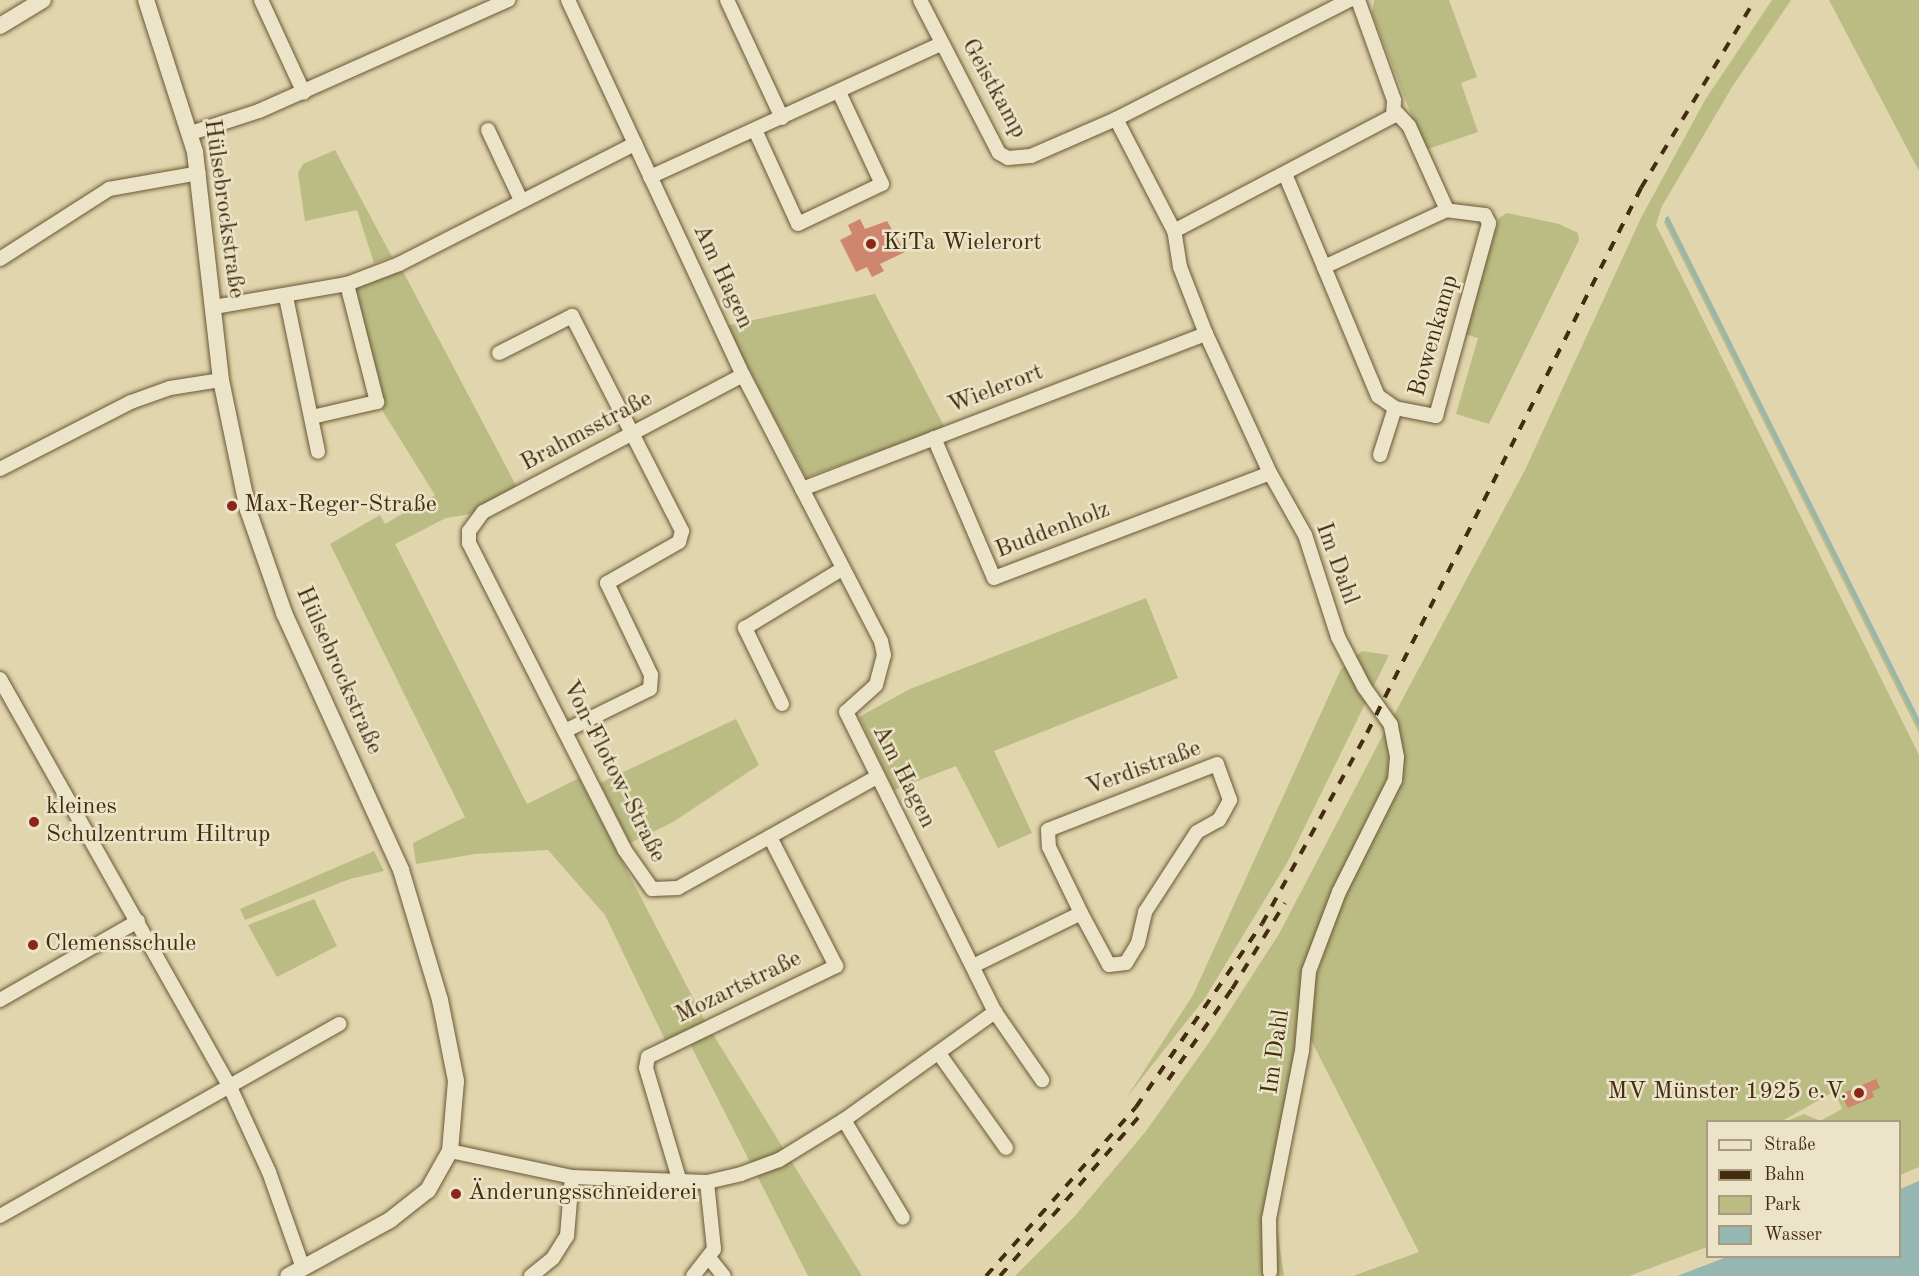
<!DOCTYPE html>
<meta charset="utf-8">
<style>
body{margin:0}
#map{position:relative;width:1919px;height:1276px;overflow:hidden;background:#e0d5ac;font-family:"Old Standard TT",serif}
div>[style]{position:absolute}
.green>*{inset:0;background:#bbbb84}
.water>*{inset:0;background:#96b7b1}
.stream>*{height:4px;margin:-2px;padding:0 2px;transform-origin:2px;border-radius:2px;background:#96b7b1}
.building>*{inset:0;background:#ce866e}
.roads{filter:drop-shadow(0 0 2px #6b5736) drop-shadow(0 0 2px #6b5736)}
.minor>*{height:14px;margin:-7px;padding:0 7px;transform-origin:7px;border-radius:7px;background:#ebe4c9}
.tertiary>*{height:16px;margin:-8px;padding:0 8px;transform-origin:8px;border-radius:8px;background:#ebe4c9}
.rail>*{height:4px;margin-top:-2px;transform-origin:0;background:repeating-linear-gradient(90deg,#442d0f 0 10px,transparent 0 20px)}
.dots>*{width:16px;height:16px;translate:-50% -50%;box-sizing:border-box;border:3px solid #ebe4c9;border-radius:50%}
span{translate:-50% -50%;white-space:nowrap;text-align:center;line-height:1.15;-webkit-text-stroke:5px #ebe4c9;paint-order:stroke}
.street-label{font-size:24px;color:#442d0f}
.poi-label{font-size:24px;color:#442d0f}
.left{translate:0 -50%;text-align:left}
.right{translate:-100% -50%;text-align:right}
.legend{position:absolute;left:1706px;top:1120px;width:195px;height:138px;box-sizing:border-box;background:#ebe4c9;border:2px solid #a89b7f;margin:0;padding:8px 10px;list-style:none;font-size:18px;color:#442d0f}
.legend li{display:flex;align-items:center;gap:12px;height:30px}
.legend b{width:30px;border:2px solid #a89b7f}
</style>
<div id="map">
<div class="green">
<i style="clip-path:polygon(1374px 0,1449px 0,1477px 77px,1461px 83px,1478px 132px,1425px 150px,1372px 13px)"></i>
<i style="clip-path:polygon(1772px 0,1791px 0,1732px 87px,1662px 206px,1656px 225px,1919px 755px,1919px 1167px,1900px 1175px,1900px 1122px,1787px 1121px,1804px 1114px,1820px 1121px,1842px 1109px,1835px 1091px,1782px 1121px,1708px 1122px,1707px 1247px,1629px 1276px,1353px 1276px,1419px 1252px,1308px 1034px,1316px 976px,1343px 896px,1399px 785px,1404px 760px,1394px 715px,1525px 470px,1641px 218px,1705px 100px)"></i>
<i style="clip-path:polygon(1829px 0,1919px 0,1919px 171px)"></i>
<i style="clip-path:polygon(335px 150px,392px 257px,374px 263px,357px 210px,305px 221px,298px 173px,303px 164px)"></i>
<i style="clip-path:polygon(1507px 213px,1559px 224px,1578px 233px,1579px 240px,1489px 424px,1456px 414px,1478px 338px,1465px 334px,1499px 218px)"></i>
<i style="clip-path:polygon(1668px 215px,1919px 719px,1919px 733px,1664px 222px)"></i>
<i style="clip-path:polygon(399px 264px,520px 493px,483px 512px,446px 518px,395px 544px,527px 804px,579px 778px,706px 1023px,862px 1276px,808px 1276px,685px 1034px,666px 1042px,605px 915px,548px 850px,475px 854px,416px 864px,413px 843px,465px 817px,330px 544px,380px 515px,385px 524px,435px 495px,377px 402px,347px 284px)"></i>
<i style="clip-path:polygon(875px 294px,945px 428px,806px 477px,726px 326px)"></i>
<i style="clip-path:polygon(1146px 598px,1178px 678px,994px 751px,1032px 833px,998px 848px,956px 766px,894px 790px,859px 717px,910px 689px)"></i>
<i style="clip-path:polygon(1362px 651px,1389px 655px,1287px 863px,1205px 998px,1127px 1097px,1193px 995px,1341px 669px)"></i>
<i style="clip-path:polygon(736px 719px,759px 765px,673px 822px,630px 843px,600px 783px)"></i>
<i style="clip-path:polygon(1385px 731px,1391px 739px,1390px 781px,1312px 949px,1306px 1058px,1276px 1221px,1284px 1276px,1015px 1276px,1074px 1217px,1146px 1131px,1210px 1041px,1279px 934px)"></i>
<i style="clip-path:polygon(374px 851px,384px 871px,350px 879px,245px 920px,240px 909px)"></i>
<i style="clip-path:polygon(314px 899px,337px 946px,277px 977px,248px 925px)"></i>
</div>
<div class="water">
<i style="clip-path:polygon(1919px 1181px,1919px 1276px,1677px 1276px,1727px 1257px,1900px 1256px,1900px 1189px)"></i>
</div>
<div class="stream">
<i style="left:1667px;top:219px;width:563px;rotate:63.43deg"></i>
</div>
<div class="building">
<i style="clip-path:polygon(860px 219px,865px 229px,887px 221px,905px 252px,880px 264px,884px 271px,872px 277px,867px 267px,856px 272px,840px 240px,852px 234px,848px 225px)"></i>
<i style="clip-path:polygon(1876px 1079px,1880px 1088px,1872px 1091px,1874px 1097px,1848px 1108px,1841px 1094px)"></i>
</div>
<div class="roads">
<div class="minor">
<i style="left:261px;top:0;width:102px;rotate:65.2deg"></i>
<i style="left:568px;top:0;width:414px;rotate:65deg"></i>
<i style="left:743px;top:375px;width:300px;rotate:62.6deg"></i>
<i style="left:881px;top:641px;width:14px;rotate:78deg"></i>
<i style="left:884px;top:655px;width:31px;rotate:105deg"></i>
<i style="left:876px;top:685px;width:40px;rotate:138deg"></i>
<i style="left:846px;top:712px;width:335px;rotate:63.6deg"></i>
<i style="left:995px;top:1012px;width:83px;rotate:55.3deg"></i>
<i style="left:727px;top:0;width:130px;rotate:65deg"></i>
<i style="left:920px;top:0;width:172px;rotate:62.7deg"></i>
<i style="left:999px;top:153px;width:10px;rotate:29deg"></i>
<i style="left:1008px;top:158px;width:23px;rotate:-5deg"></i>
<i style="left:1031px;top:156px;width:93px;rotate:-23.5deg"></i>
<i style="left:1116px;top:119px;width:263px;rotate:-27deg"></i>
<i style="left:1116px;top:119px;width:126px;rotate:62.6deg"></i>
<i style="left:488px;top:130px;width:77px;rotate:64.8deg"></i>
<i style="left:755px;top:130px;width:103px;rotate:65.4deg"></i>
<i style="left:798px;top:224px;width:93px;rotate:-25.5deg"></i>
<i style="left:882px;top:184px;width:102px;rotate:-115.1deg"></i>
<i style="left:191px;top:133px;width:71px;rotate:-17.9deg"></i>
<i style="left:259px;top:111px;width:273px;rotate:-24deg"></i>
<i style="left:1285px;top:174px;width:101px;rotate:67.2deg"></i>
<i style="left:1324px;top:267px;width:136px;rotate:-24.9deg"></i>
<i style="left:1447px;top:210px;width:92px;rotate:-114.3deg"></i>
<i style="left:1409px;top:126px;width:21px;rotate:-133deg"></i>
<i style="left:650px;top:177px;width:320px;rotate:-24.6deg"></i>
<i style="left:0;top:259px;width:130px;rotate:-32.7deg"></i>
<i style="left:109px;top:189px;width:91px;rotate:-10.1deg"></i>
<i style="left:1324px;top:267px;width:140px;rotate:67.3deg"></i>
<i style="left:1378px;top:396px;width:21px;rotate:35deg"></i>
<i style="left:1395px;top:408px;width:42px;rotate:11deg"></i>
<i style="left:1436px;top:416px;width:200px;rotate:-74.6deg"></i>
<i style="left:1489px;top:223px;width:9px;rotate:-117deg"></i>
<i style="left:1485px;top:215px;width:38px;rotate:-173deg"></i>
<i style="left:286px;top:297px;width:158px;rotate:78.3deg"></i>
<i style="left:214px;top:307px;width:135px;rotate:-9.8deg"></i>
<i style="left:347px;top:284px;width:56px;rotate:-21deg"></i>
<i style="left:399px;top:264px;width:265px;rotate:-27deg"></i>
<i style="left:499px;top:353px;width:82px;rotate:-26.9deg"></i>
<i style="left:572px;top:316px;width:242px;rotate:62.9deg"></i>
<i style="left:682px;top:531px;width:11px;rotate:105deg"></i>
<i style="left:679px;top:542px;width:83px;rotate:150.3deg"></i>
<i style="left:607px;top:583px;width:102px;rotate:64.4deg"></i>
<i style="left:651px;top:675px;width:14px;rotate:94deg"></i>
<i style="left:650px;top:689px;width:95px;rotate:153.7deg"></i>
<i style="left:743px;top:375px;width:294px;rotate:152.2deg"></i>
<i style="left:483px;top:512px;width:24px;rotate:126deg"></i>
<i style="left:469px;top:531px;width:12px;rotate:90deg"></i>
<i style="left:469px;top:543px;width:343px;rotate:63.1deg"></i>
<i style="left:624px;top:849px;width:49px;rotate:55deg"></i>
<i style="left:652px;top:889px;width:26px;rotate:-2deg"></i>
<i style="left:678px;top:888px;width:229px;rotate:-29.2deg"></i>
<i style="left:312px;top:417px;width:67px;rotate:-13deg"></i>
<i style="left:377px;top:402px;width:122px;rotate:-104.3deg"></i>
<i style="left:934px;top:438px;width:152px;rotate:66.8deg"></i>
<i style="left:994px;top:578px;width:295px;rotate:-20.8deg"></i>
<i style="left:1380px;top:455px;width:49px;rotate:-72.3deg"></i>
<i style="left:0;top:469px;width:147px;rotate:-27.1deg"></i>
<i style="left:131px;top:402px;width:41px;rotate:-19.7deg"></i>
<i style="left:170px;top:388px;width:52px;rotate:-8.9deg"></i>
<i style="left:802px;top:489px;width:433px;rotate:-21deg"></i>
<i style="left:0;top:679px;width:466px;rotate:60.6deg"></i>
<i style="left:229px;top:1085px;width:96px;rotate:65.3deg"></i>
<i style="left:269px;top:1172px;width:102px;rotate:70.5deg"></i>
<i style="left:782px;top:704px;width:85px;rotate:-116deg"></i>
<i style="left:745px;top:628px;width:114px;rotate:-31.3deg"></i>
<i style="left:973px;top:966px;width:120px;rotate:-26.1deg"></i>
<i style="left:1081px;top:913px;width:59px;rotate:61.7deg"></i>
<i style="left:1109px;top:965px;width:17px;rotate:-7deg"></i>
<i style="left:1126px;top:963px;width:23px;rotate:-59deg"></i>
<i style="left:1138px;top:943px;width:32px;rotate:-77deg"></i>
<i style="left:1145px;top:912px;width:95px;rotate:-57deg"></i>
<i style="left:1197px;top:832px;width:25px;rotate:-29deg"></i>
<i style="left:1219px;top:820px;width:23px;rotate:-61deg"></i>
<i style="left:1230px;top:800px;width:38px;rotate:-110deg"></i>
<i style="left:1217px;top:764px;width:181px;rotate:158.7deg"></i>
<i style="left:1048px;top:830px;width:17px;rotate:87deg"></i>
<i style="left:1049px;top:847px;width:73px;rotate:64.1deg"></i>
<i style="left:0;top:1000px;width:159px;rotate:-29.8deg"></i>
<i style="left:940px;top:1055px;width:114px;rotate:54.6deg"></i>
<i style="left:844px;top:1120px;width:114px;rotate:59deg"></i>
<i style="left:450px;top:1151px;width:125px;rotate:12deg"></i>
<i style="left:572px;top:1177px;width:135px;rotate:2.1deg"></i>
<i style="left:707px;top:1182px;width:35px;rotate:-13deg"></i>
<i style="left:741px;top:1174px;width:40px;rotate:-20.2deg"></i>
<i style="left:779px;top:1160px;width:76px;rotate:-31.6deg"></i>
<i style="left:844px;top:1120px;width:186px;rotate:-35.6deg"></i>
<i style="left:680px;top:1182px;width:119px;rotate:-106.6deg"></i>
<i style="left:646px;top:1068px;width:11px;rotate:-80deg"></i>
<i style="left:648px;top:1057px;width:209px;rotate:-25.8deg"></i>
<i style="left:836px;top:966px;width:145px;rotate:-117.1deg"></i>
<i style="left:0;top:1216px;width:390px;rotate:-29.5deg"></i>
<i style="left:710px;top:1259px;width:22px;rotate:51deg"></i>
<i style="left:1270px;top:1272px;width:53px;rotate:-91.1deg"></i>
<i style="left:1269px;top:1219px;width:171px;rotate:-78.9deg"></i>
<i style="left:1302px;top:1051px;width:80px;rotate:-85deg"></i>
<i style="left:1309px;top:971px;width:85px;rotate:-69.2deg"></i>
<i style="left:1339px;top:892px;width:125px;rotate:-63.4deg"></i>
<i style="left:1395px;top:780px;width:23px;rotate:-85deg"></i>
<i style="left:1397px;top:757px;width:33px;rotate:-101deg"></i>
<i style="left:1391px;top:725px;width:47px;rotate:-125.4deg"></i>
<i style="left:1364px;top:687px;width:56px;rotate:-117.5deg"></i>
<i style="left:1338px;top:637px;width:107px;rotate:-107.9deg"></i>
<i style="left:1305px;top:535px;width:71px;rotate:-119.4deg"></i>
<i style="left:1270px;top:473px;width:153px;rotate:-114.7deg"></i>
<i style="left:1206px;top:334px;width:72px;rotate:-111.2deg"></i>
<i style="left:1180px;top:267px;width:36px;rotate:-99deg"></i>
<i style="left:1174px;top:231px;width:247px;rotate:-27.7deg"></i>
<i style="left:1393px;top:116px;width:16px;rotate:-86deg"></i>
<i style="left:1394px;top:100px;width:106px;rotate:-109.8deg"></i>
<i style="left:531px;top:1276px;width:28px;rotate:-39deg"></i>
<i style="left:553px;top:1258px;width:26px;rotate:-58deg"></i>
<i style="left:567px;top:1236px;width:59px;rotate:-85.2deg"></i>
<i style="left:693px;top:1276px;width:34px;rotate:-52deg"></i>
<i style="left:714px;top:1249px;width:67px;rotate:-96deg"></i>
</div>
<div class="tertiary">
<i style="left:146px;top:0;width:160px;rotate:72.1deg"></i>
<i style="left:195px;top:152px;width:229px;rotate:83.5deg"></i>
<i style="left:221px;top:380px;width:133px;rotate:78.3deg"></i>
<i style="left:248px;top:510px;width:109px;rotate:70.7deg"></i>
<i style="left:284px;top:613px;width:282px;rotate:65.5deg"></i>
<i style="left:401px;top:870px;width:136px;rotate:73.3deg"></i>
<i style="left:440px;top:1000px;width:83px;rotate:78.8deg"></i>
<i style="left:456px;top:1081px;width:70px;rotate:94.9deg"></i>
<i style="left:450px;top:1151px;width:45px;rotate:119.4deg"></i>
<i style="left:428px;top:1190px;width:48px;rotate:141.7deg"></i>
<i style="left:390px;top:1220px;width:116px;rotate:151.2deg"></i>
<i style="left:0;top:26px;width:50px;rotate:-31.2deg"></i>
</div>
</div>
<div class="rail">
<i style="left:1168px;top:1080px;width:111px;rotate:-54.9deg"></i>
<i style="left:1232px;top:989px;width:101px;rotate:-58.4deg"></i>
<i style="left:986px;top:1276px;width:226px;rotate:-48.4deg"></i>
<i style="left:1136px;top:1107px;width:222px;rotate:-55.5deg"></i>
<i style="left:1262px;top:924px;width:218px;rotate:-61.2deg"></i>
<i style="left:1367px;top:733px;width:610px;rotate:-63.31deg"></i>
<i style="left:1641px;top:188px;width:220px;rotate:-58.8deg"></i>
<i style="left:1000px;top:1276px;width:219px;rotate:-48.9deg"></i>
</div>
<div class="dots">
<i style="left:871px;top:244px;background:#8f2418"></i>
<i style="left:232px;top:506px;background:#8f2418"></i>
<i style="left:34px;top:822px;background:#8f2418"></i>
<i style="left:33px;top:945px;background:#8f2418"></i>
<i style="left:1859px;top:1093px;background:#8f2418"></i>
<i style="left:456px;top:1194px;background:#8f2418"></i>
</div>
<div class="street-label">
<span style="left:993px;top:89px;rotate:61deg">Geistkamp</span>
<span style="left:223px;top:209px;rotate:82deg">Hülsebrockstraße</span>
<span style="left:722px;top:277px;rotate:65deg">Am Hagen</span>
<span style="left:1435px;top:336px;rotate:-74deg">Bowenkamp</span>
<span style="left:996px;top:390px;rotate:-21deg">Wielerort</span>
<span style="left:587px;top:432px;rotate:-28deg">Brahmsstraße</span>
<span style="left:1053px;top:531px;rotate:-21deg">Buddenholz</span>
<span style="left:1336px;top:564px;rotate:70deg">Im Dahl</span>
<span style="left:338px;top:671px;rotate:66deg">Hülsebrockstraße</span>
<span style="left:1144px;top:769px;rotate:-20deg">Verdistraße</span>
<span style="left:613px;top:772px;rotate:63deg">Von-Flotow-Straße</span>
<span style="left:903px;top:777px;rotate:63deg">Am Hagen</span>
<span style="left:739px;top:988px;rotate:-26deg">Mozartstraße</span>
<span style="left:1277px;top:1052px;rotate:-82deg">Im Dahl</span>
</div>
<div class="poi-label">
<span class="left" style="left:883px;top:244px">KiTa Wielerort</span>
<span class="left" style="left:244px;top:506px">Max-Reger-Straße</span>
<span class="left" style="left:46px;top:822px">kleines<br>Schulzentrum Hiltrup</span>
<span class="left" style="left:45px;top:945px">Clemensschule</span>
<span class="right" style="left:1847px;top:1093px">MV Münster 1925 e.V.</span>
<span class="left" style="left:468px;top:1194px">Änderungsschneiderei</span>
</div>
<ul class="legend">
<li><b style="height:8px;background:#ebe4c9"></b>Straße</li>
<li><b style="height:8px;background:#442d0f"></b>Bahn</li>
<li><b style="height:16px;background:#bbbb84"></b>Park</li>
<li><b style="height:16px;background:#96b7b1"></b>Wasser</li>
</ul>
</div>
